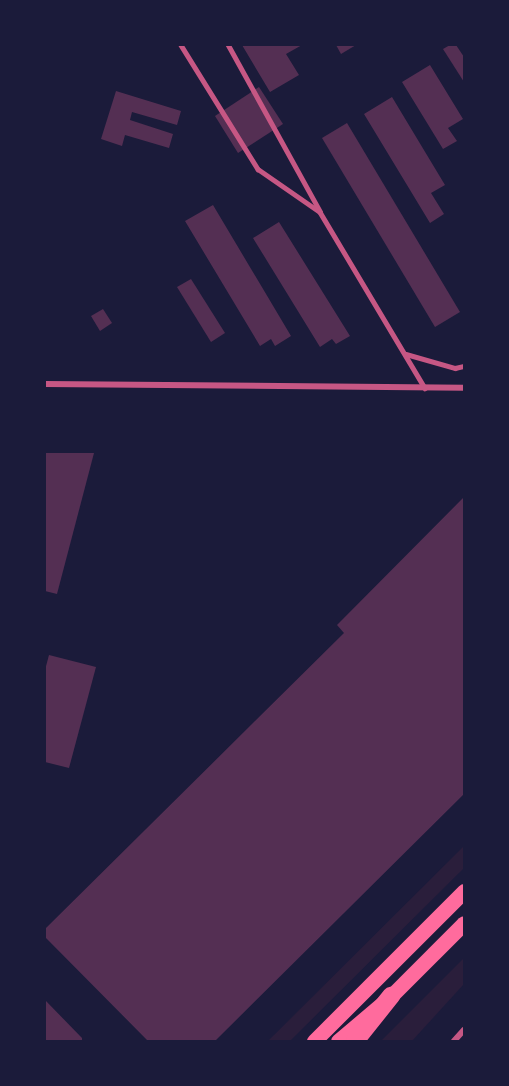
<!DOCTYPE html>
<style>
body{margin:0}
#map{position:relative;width:509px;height:1086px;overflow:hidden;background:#1b1b3a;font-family:"Alegreya Sans",sans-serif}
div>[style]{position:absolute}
.green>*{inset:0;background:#2a1e3b}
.building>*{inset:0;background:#542f53}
.service>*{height:4.5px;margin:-2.25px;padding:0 2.25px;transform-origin:2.25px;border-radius:2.25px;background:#c65784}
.minor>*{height:6px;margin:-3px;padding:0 3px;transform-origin:3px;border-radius:3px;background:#c65784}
.primary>*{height:15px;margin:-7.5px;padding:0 7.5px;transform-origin:7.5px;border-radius:7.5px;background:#ff6b9d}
.motorway>*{height:18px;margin:-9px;padding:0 9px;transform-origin:9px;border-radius:9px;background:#ff6b9d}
span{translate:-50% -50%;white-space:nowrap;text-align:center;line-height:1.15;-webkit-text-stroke:5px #1b1b3a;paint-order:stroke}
.frame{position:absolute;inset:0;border:46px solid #1b1b3a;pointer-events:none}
</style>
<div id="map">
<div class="green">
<i style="clip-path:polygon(464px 846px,464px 868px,290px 1041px,268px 1041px)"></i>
<i style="clip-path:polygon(464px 958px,464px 984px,412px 1041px,381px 1041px)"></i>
</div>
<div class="building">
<i style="clip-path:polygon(242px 45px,302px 45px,286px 54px,299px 75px,270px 92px)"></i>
<i style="clip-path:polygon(336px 45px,356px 45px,341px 54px)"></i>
<i style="clip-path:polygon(450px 45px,456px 45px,464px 57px,464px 82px,443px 49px)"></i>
<i style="clip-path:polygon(430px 65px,463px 119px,448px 128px,457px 141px,443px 149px,402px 82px)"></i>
<i style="clip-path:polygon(259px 87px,283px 124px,238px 153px,215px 116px)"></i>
<i style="clip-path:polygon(116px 91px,181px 111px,177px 125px,132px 112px,130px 120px,173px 134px,169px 148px,125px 135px,122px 146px,101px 139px)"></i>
<i style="clip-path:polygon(392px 97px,445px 185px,431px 193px,444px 214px,430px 223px,364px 114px)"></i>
<i style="clip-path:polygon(347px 123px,460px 312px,435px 327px,322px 138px)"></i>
<i style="clip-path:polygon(213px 205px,291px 336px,275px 346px,271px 339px,260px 346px,185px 221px)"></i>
<i style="clip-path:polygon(279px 222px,350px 336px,336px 344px,332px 339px,320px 347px,253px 238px)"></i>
<i style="clip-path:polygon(191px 279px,225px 333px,211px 342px,177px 287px)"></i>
<i style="clip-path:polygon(103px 309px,112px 323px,100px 331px,91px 316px)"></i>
<i style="clip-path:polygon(45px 453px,94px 453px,57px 594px,45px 591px)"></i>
<i style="clip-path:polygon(464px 497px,464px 794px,215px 1041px,148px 1041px,45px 937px,45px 929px,344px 633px,337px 625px)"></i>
<i style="clip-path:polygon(49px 655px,96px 667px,69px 768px,45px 762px,45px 670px)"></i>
<i style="clip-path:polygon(45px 1000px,82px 1038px,82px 1041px,45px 1041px)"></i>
</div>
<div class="service">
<i style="left:181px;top:45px;width:146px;rotate:58.2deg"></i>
<i style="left:258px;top:169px;width:75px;rotate:34.7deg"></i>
<i style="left:320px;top:212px;width:191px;rotate:-118.9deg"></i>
<i style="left:320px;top:212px;width:205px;rotate:59.2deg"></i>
<i style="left:406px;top:354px;width:51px;rotate:15.9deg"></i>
<i style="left:455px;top:368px;width:9px;rotate:-13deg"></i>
</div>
<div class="minor">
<i style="left:45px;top:384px;width:419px;rotate:0.5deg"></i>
<i style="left:454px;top:1041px;width:15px;rotate:-48deg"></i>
</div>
<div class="primary">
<i style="left:314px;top:1041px;width:212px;rotate:-45deg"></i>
<i style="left:338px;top:1041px;width:70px;rotate:-40.3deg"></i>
<i style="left:391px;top:996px;width:103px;rotate:-45deg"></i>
</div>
<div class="motorway">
<i style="left:355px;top:1041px;width:58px;rotate:-51.3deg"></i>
</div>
<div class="frame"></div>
</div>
